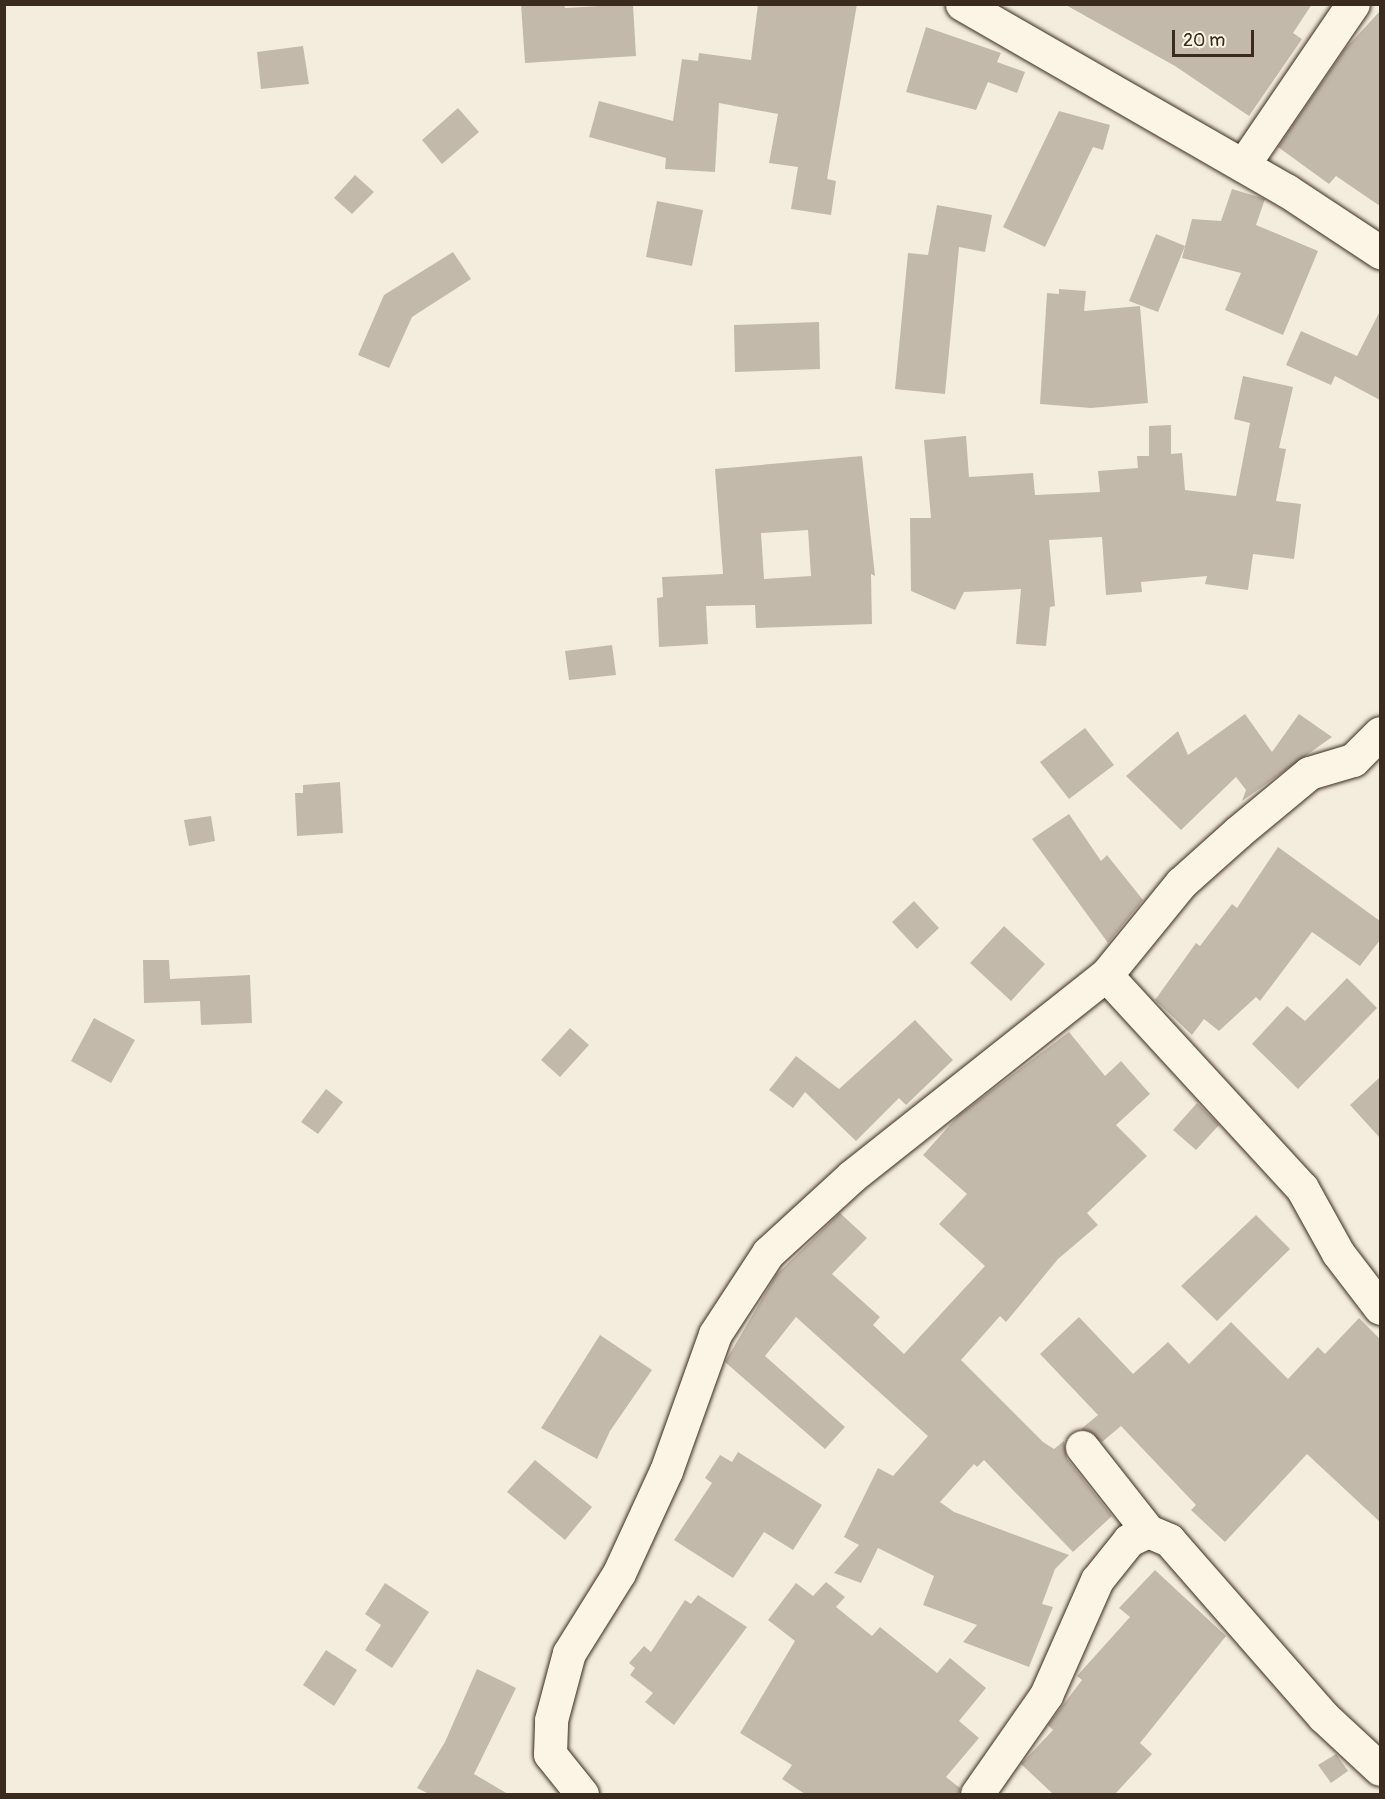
<!DOCTYPE html>
<style>
body{margin:0}
#map{position:relative;width:1385px;height:1799px;overflow:hidden;background:#f4eddd;font-family:Pangolin,sans-serif}
div>[style]{position:absolute}
.building>*{inset:0;background:#c3b9aa}
.roads{filter:drop-shadow(0 0 2px #3b2a1e) drop-shadow(0 0 2px #3b2a1e)}
.minor>*{height:33px;margin:-16.5px;padding:0 16.5px;transform-origin:16.5px;border-radius:16.5px;background:#fcf5e5}
span{translate:-50% -50%;white-space:nowrap;text-align:center;line-height:1.15;-webkit-text-stroke:5px #fcf5e5;paint-order:stroke}
.frame{position:absolute;inset:0;border:6px solid #3b2a1e;pointer-events:none}
.scale{position:absolute;left:1172px;top:30px;width:82px;height:27px;box-sizing:border-box;border:3px solid #3b2a1e;border-top:0;padding-left:8px;font-size:18px;line-height:21px;white-space:nowrap;color:#3b2a1e;-webkit-text-stroke:4px #fcf5e5;paint-order:stroke}
</style>
<div id="map">
<div class="building">
<i style="clip-path:polygon(521px 4px,564px 4px,565px 8px,633px 4px,636px 56px,525px 63px)"></i>
<i style="clip-path:polygon(758px 4px,857px 4px,827px 179px,836px 181px,831px 215px,791px 209px,798px 167px,769px 163px,778px 114px,719px 103px,715px 172px,665px 169px,666px 158px,589px 137px,599px 101px,673px 121px,682px 59px,698px 61px,699px 53px,751px 60px)"></i>
<i style="clip-path:polygon(1064px 4px,1312px 4px,1293px 33px,1302px 39px,1249px 116px,1175px 66px)"></i>
<i style="clip-path:polygon(1380px 11px,1380px 206px,1336px 176px,1329px 184px,1278px 147px,1345px 49px)"></i>
<i style="clip-path:polygon(926px 27px,1001px 53px,997px 62px,1025px 72px,1017px 93px,988px 82px,976px 110px,906px 92px)"></i>
<i style="clip-path:polygon(303px 46px,309px 84px,261px 89px,257px 52px)"></i>
<i style="clip-path:polygon(458px 108px,479px 132px,442px 164px,422px 140px)"></i>
<i style="clip-path:polygon(1059px 111px,1110px 125px,1103px 150px,1093px 147px,1045px 247px,1003px 227px)"></i>
<i style="clip-path:polygon(355px 175px,374px 192px,352px 214px,334px 198px)"></i>
<i style="clip-path:polygon(1232px 189px,1265px 199px,1256px 225px,1318px 251px,1283px 335px,1225px 310px,1241px 273px,1182px 258px,1192px 219px,1221px 221px)"></i>
<i style="clip-path:polygon(657px 201px,703px 210px,692px 266px,646px 257px)"></i>
<i style="clip-path:polygon(937px 205px,992px 215px,985px 252px,959px 247px,945px 394px,895px 389px,908px 253px,928px 255px)"></i>
<i style="clip-path:polygon(1156px 234px,1185px 246px,1158px 312px,1129px 301px)"></i>
<i style="clip-path:polygon(453px 252px,471px 279px,412px 317px,389px 368px,358px 355px,384px 295px)"></i>
<i style="clip-path:polygon(1059px 289px,1086px 291px,1084px 311px,1140px 306px,1148px 403px,1091px 408px,1040px 404px,1047px 293px,1059px 294px)"></i>
<i style="clip-path:polygon(1380px 311px,1380px 400px,1335px 376px,1331px 385px,1286px 365px,1301px 331px,1357px 356px)"></i>
<i style="clip-path:polygon(819px 322px,820px 369px,735px 372px,734px 325px)"></i>
<i style="clip-path:polygon(1243px 376px,1293px 387px,1279px 448px,1286px 449px,1276px 501px,1301px 504px,1294px 559px,1253px 554px,1248px 590px,1205px 584px,1207px 576px,1141px 582px,1142px 592px,1106px 595px,1102px 537px,1049px 540px,1055px 606px,1050px 607px,1046px 646px,1016px 644px,1021px 589px,964px 592px,955px 610px,911px 591px,910px 518px,931px 518px,924px 440px,966px 436px,969px 477px,1033px 473px,1035px 495px,1100px 492px,1098px 471px,1138px 468px,1137px 456px,1149px 456px,1149px 426px,1171px 425px,1171px 454px,1182px 453px,1185px 490px,1236px 496px,1250px 423px,1234px 419px)"></i>
<i style="clip-path:polygon(evenodd,862px 456px,875px 576px,871px 574px,872px 624px,756px 628px,755px 605px,706px 606px,708px 644px,659px 647px,657px 598px,663px 597px,662px 577px,723px 574px,715px 469px,862px 456px,808px 530px,811px 576px,764px 579px,761px 533px,808px 530px)"></i>
<i style="clip-path:polygon(612px 645px,616px 675px,569px 680px,565px 651px)"></i>
<i style="clip-path:polygon(1245px 714px,1272px 752px,1299px 714px,1332px 737px,1242px 801px,1246px 790px,1236px 777px,1181px 830px,1126px 776px,1178px 731px,1188px 755px)"></i>
<i style="clip-path:polygon(1085px 728px,1114px 765px,1069px 799px,1040px 762px)"></i>
<i style="clip-path:polygon(340px 782px,343px 833px,297px 836px,295px 793px,303px 793px,303px 785px)"></i>
<i style="clip-path:polygon(1069px 814px,1101px 861px,1107px 855px,1143px 900px,1108px 943px,1032px 839px)"></i>
<i style="clip-path:polygon(211px 816px,215px 841px,189px 846px,184px 820px)"></i>
<i style="clip-path:polygon(1278px 847px,1380px 921px,1380px 940px,1360px 966px,1312px 932px,1260px 1001px,1256px 997px,1219px 1031px,1204px 1019px,1192px 1035px,1155px 1000px,1196px 943px,1200px 946px,1232px 904px,1237px 908px)"></i>
<i style="clip-path:polygon(914px 901px,939px 928px,917px 949px,892px 922px)"></i>
<i style="clip-path:polygon(1004px 926px,1045px 964px,1011px 1001px,970px 963px)"></i>
<i style="clip-path:polygon(143px 960px,169px 960px,170px 979px,250px 975px,252px 1023px,201px 1025px,200px 1001px,144px 1003px)"></i>
<i style="clip-path:polygon(1347px 978px,1377px 1008px,1298px 1089px,1252px 1044px,1287px 1006px,1305px 1021px)"></i>
<i style="clip-path:polygon(94px 1018px,135px 1040px,111px 1083px,71px 1061px)"></i>
<i style="clip-path:polygon(915px 1020px,953px 1060px,906px 1105px,899px 1098px,856px 1141px,805px 1092px,793px 1108px,769px 1090px,796px 1056px,839px 1089px)"></i>
<i style="clip-path:polygon(570px 1028px,589px 1045px,560px 1077px,541px 1060px)"></i>
<i style="clip-path:polygon(1069px 1032px,1105px 1076px,1121px 1061px,1150px 1094px,1116px 1125px,1147px 1156px,1087px 1213px,1098px 1225px,1058px 1259px,1006px 1322px,1000px 1316px,961px 1360px,1043px 1442px,1054px 1449px,1064px 1441px,1067px 1459px,1112px 1516px,1073px 1552px,984px 1460px,977px 1467px,974px 1464px,940px 1502px,954px 1512px,1069px 1555px,1055px 1569px,1042px 1604px,1053px 1607px,1029px 1667px,963px 1642px,977px 1625px,923px 1605px,934px 1576px,878px 1548px,861px 1583px,834px 1573px,859px 1545px,844px 1537px,878px 1468px,893px 1476px,928px 1436px,796px 1317px,765px 1356px,845px 1427px,825px 1449px,725px 1362px,776px 1275px,840px 1213px,867px 1238px,832px 1274px,880px 1317px,873px 1325px,904px 1354px,985px 1266px,939px 1224px,967px 1194px,923px 1155px,958px 1116px)"></i>
<i style="clip-path:polygon(1380px 1077px,1380px 1138px,1350px 1105px)"></i>
<i style="clip-path:polygon(326px 1089px,343px 1102px,318px 1134px,301px 1122px)"></i>
<i style="clip-path:polygon(1197px 1103px,1219px 1125px,1196px 1150px,1173px 1130px)"></i>
<i style="clip-path:polygon(1256px 1215px,1290px 1249px,1217px 1321px,1181px 1286px)"></i>
<i style="clip-path:polygon(1079px 1317px,1133px 1374px,1168px 1342px,1189px 1364px,1231px 1322px,1288px 1379px,1318px 1347px,1325px 1354px,1359px 1318px,1380px 1339px,1380px 1522px,1307px 1454px,1225px 1542px,1191px 1510px,1196px 1505px,1121px 1426px,1102px 1442px,1081px 1429px,1098px 1415px,1040px 1354px)"></i>
<i style="clip-path:polygon(600px 1335px,652px 1370px,610px 1431px,597px 1459px,541px 1428px)"></i>
<i style="clip-path:polygon(738px 1452px,822px 1505px,793px 1550px,764px 1532px,733px 1578px,674px 1540px,712px 1483px,705px 1478px,720px 1455px,732px 1462px)"></i>
<i style="clip-path:polygon(535px 1460px,592px 1507px,565px 1540px,507px 1492px)"></i>
<i style="clip-path:polygon(1155px 1570px,1226px 1636px,1140px 1743px,1152px 1754px,1115px 1794px,1053px 1794px,1021px 1764px,1053px 1730px,1048px 1725px,1082px 1680px,1077px 1676px,1130px 1617px,1119px 1608px)"></i>
<i style="clip-path:polygon(826px 1582px,845px 1597px,836px 1607px,872px 1636px,880px 1627px,937px 1673px,950px 1658px,986px 1688px,959px 1721px,979px 1738px,946px 1777px,960px 1788px,959px 1794px,805px 1794px,782px 1779px,792px 1765px,740px 1733px,795px 1641px,768px 1620px,796px 1583px,813px 1596px)"></i>
<i style="clip-path:polygon(385px 1583px,429px 1612px,392px 1668px,365px 1650px,381px 1625px,365px 1614px)"></i>
<i style="clip-path:polygon(698px 1595px,747px 1627px,674px 1725px,645px 1702px,653px 1693px,630px 1675px,635px 1668px,629px 1663px,644px 1646px,651px 1652px,685px 1600px,691px 1604px)"></i>
<i style="clip-path:polygon(326px 1650px,357px 1670px,334px 1706px,303px 1685px)"></i>
<i style="clip-path:polygon(477px 1669px,516px 1688px,474px 1774px,508px 1794px,429px 1794px,417px 1788px,445px 1742px)"></i>
<i style="clip-path:polygon(1336px 1754px,1348px 1771px,1331px 1783px,1318px 1765px)"></i>
</div>
<div class="roads">
<div class="minor">
<i style="left:962px;top:4px;width:374px;rotate:29.9deg"></i>
<i style="left:1286px;top:190px;width:113px;rotate:33.4deg"></i>
<i style="left:1243px;top:165px;width:195px;rotate:-55.7deg"></i>
<i style="left:1106px;top:975px;width:289px;rotate:47.4deg"></i>
<i style="left:1302px;top:1188px;width:74px;rotate:61deg"></i>
<i style="left:1338px;top:1253px;width:69px;rotate:52.6deg"></i>
<i style="left:1082px;top:1447px;width:107px;rotate:51.8deg"></i>
<i style="left:582px;top:1794px;width:51px;rotate:-128.7deg"></i>
<i style="left:550px;top:1754px;width:34px;rotate:-88deg"></i>
<i style="left:551px;top:1720px;width:69px;rotate:-75deg"></i>
<i style="left:569px;top:1653px;width:94px;rotate:-58deg"></i>
<i style="left:619px;top:1573px;width:112px;rotate:-65.3deg"></i>
<i style="left:666px;top:1471px;width:145px;rotate:-70.3deg"></i>
<i style="left:715px;top:1334px;width:97px;rotate:-56.8deg"></i>
<i style="left:768px;top:1253px;width:114px;rotate:-42.5deg"></i>
<i style="left:852px;top:1176px;width:324px;rotate:-38.4deg"></i>
<i style="left:1106px;top:975px;width:119px;rotate:-50.8deg"></i>
<i style="left:1181px;top:883px;width:76px;rotate:-41.8deg"></i>
<i style="left:1238px;top:832px;width:92px;rotate:-39.7deg"></i>
<i style="left:1309px;top:773px;width:46px;rotate:-16.5deg"></i>
<i style="left:1353px;top:760px;width:38px;rotate:-45deg"></i>
<i style="left:977px;top:1794px;width:121px;rotate:-55.1deg"></i>
<i style="left:1046px;top:1695px;width:126px;rotate:-66.1deg"></i>
<i style="left:1097px;top:1580px;width:51px;rotate:-51.3deg"></i>
<i style="left:1129px;top:1540px;width:21px;rotate:-25deg"></i>
<i style="left:1148px;top:1531px;width:23px;rotate:23deg"></i>
<i style="left:1169px;top:1540px;width:235px;rotate:48.8deg"></i>
<i style="left:1324px;top:1717px;width:76px;rotate:42.9deg"></i>
</div>
</div>
<div class="frame"></div>
<div class="scale">20 m</div>
</div>
